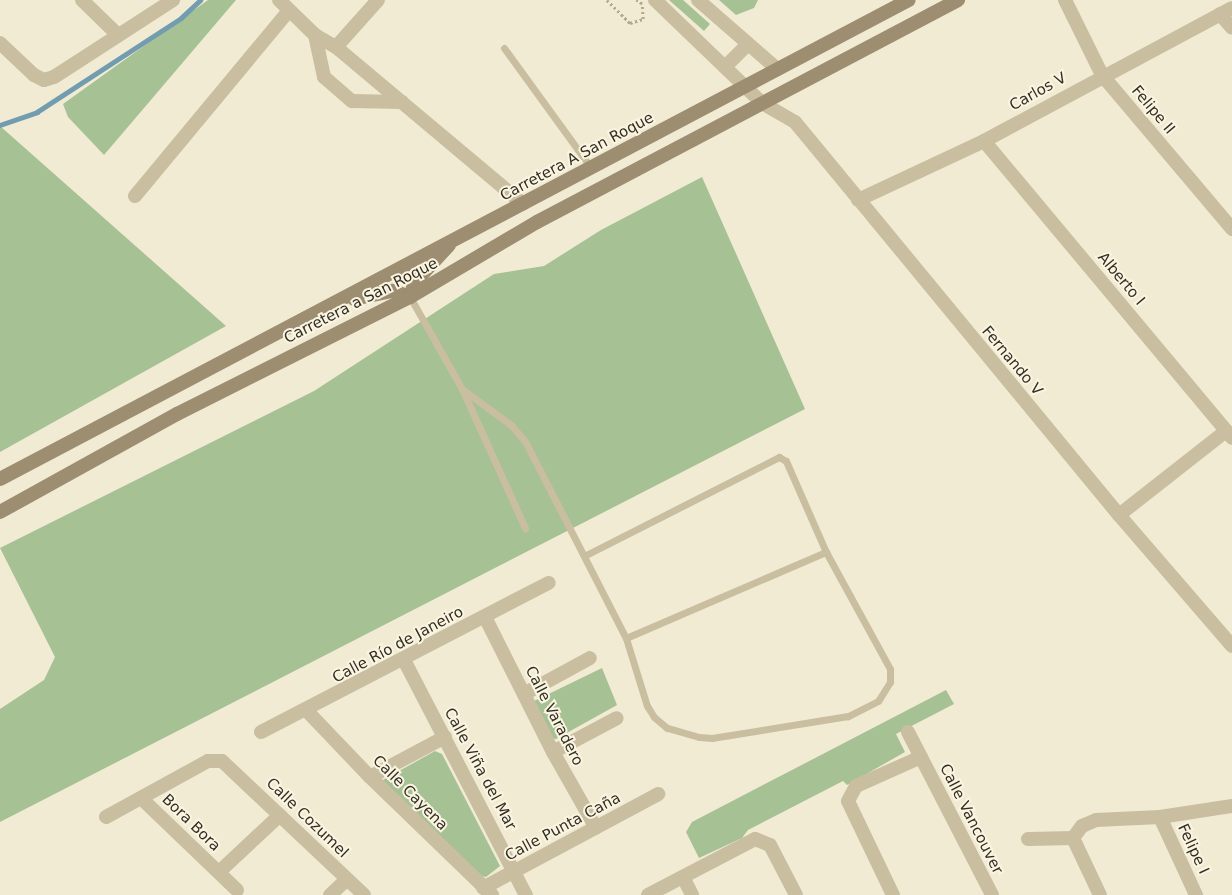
<!DOCTYPE html>
<meta charset="utf-8">
<style>
body{margin:0}
#map{position:relative;width:1232px;height:895px;overflow:hidden;background:#f2ebd4;font-family:"DejaVu Sans",sans-serif}
div>[style]{position:absolute}
.green>*{inset:0;background:#a6c194}
.stream>*{height:4.5px;margin:-2.25px;padding:0 2.25px;transform-origin:2.25px;border-radius:2.25px;background:#729db0}
.path>*{height:2.5px;margin-top:-1.25px;transform-origin:0;background:repeating-linear-gradient(90deg,#b6a88a 0 2.5px,transparent 0 5px)}
.service>*{height:7px;margin:-3.5px;padding:0 3.5px;transform-origin:3.5px;border-radius:3.5px;background:#cabea0}
.minor>*{height:14px;margin:-7px;padding:0 7px;transform-origin:7px;border-radius:7px;background:#cabea0}
.secondary>*{height:14px;margin:-7px;padding:0 7px;transform-origin:7px;border-radius:7px;background:#9d8d71}
span{translate:-50% -50%;white-space:nowrap;text-align:center;line-height:1.15;-webkit-text-stroke:4px #faf5e0;paint-order:stroke}
.street-label{font-size:15px;color:#332d24}
</style>
<div id="map">
<div class="green">
<i style="clip-path:polygon(208px 0,236px 0,104px 155px,68px 117px,63px 104px)"></i>
<i style="clip-path:polygon(669px 0,683px 0,710px 24px,704px 31px)"></i>
<i style="clip-path:polygon(719px 0,758px 0,754px 8px,736px 15px)"></i>
<i style="clip-path:polygon(0 126px,226px 326px,0 452px)"></i>
<i style="clip-path:polygon(702px 177px,805px 409px,0 822px,0 709px,44px 680px,55px 657px,0 548px,314px 391px,494px 274px,544px 266px,601px 230px)"></i>
<i style="clip-path:polygon(602px 668px,617px 705px,556px 739px,548px 738px,530px 703px)"></i>
<i style="clip-path:polygon(946px 690px,954px 704px,896px 734px,905px 752px,847px 785px,843px 781px,748px 830px,742px 838px,699px 858px,686px 832px,692px 822px)"></i>
<i style="clip-path:polygon(435px 751px,442px 754px,500px 866px,486px 877px,477px 875px,381px 781px)"></i>
</div>
<div class="stream">
<i style="left:0;top:125px;width:39px;rotate:-19deg"></i>
<i style="left:37px;top:112px;width:172px;rotate:-33.1deg"></i>
<i style="left:181px;top:18px;width:26px;rotate:-43deg"></i>
</div>
<div class="path">
<i style="left:607px;top:0;width:33px;rotate:45deg"></i>
<i style="left:630px;top:23px;width:14px;rotate:-17deg"></i>
<i style="left:643px;top:19px;width:15px;rotate:-94deg"></i>
<i style="left:642px;top:4px;width:7px;rotate:-146deg"></i>
</div>
<div class="service">
<i style="left:504px;top:48px;width:150px;rotate:54deg"></i>
<i style="left:410px;top:297px;width:106px;rotate:60.5deg"></i>
<i style="left:462px;top:389px;width:153px;rotate:65.6deg"></i>
<i style="left:462px;top:389px;width:61px;rotate:36.3deg"></i>
<i style="left:511px;top:425px;width:23px;rotate:50deg"></i>
<i style="left:526px;top:443px;width:219px;rotate:62.9deg"></i>
<i style="left:626px;top:638px;width:218px;rotate:-23.3deg"></i>
<i style="left:584px;top:556px;width:219px;rotate:-26.9deg"></i>
<i style="left:779px;top:457px;width:8px;rotate:30deg"></i>
<i style="left:786px;top:461px;width:99px;rotate:66.3deg"></i>
<i style="left:826px;top:552px;width:133px;rotate:61.3deg"></i>
<i style="left:890px;top:669px;width:13px;rotate:90deg"></i>
<i style="left:890px;top:682px;width:22px;rotate:122deg"></i>
<i style="left:878px;top:701px;width:34px;rotate:153deg"></i>
<i style="left:848px;top:716px;width:138px;rotate:170.8deg"></i>
<i style="left:712px;top:738px;width:13px;rotate:-176deg"></i>
<i style="left:699px;top:737px;width:33px;rotate:-164deg"></i>
<i style="left:667px;top:728px;width:17px;rotate:-140deg"></i>
<i style="left:654px;top:717px;width:13px;rotate:-122deg"></i>
<i style="left:647px;top:706px;width:71px;rotate:-107.2deg"></i>
</div>
<div class="minor">
<i style="left:82px;top:0;width:50px;rotate:44.2deg"></i>
<i style="left:279px;top:0;width:50px;rotate:44.2deg"></i>
<i style="left:315px;top:35px;width:24px;rotate:30deg"></i>
<i style="left:336px;top:47px;width:244px;rotate:40deg"></i>
<i style="left:655px;top:0;width:149px;rotate:43.9deg"></i>
<i style="left:762px;top:103px;width:38px;rotate:30deg"></i>
<i style="left:795px;top:122px;width:509px;rotate:50.5deg"></i>
<i style="left:1119px;top:515px;width:173px;rotate:49.2deg"></i>
<i style="left:698px;top:0;width:105px;rotate:41.1deg"></i>
<i style="left:1065px;top:0;width:84px;rotate:63.7deg"></i>
<i style="left:1102px;top:75px;width:202px;rotate:49.8deg"></i>
<i style="left:1220px;top:14px;width:18px;rotate:49deg"></i>
<i style="left:315px;top:35px;width:43px;rotate:77.9deg"></i>
<i style="left:324px;top:77px;width:37px;rotate:41deg"></i>
<i style="left:352px;top:101px;width:50px;rotate:1.1deg"></i>
<i style="left:0;top:43px;width:47px;rotate:43.3deg"></i>
<i style="left:34px;top:75px;width:11px;rotate:27deg"></i>
<i style="left:44px;top:80px;width:10px;rotate:-17deg"></i>
<i style="left:54px;top:77px;width:142px;rotate:-32.9deg"></i>
<i style="left:336px;top:47px;width:63px;rotate:-48.2deg"></i>
<i style="left:726px;top:66px;width:31px;rotate:-45deg"></i>
<i style="left:984px;top:141px;width:387px;rotate:50.1deg"></i>
<i style="left:135px;top:196px;width:239px;rotate:-50.3deg"></i>
<i style="left:858px;top:200px;width:139px;rotate:-25.1deg"></i>
<i style="left:984px;top:141px;width:281px;rotate:-28.2deg"></i>
<i style="left:1119px;top:515px;width:136px;rotate:-38.1deg"></i>
<i style="left:485px;top:617px;width:151px;rotate:63.3deg"></i>
<i style="left:553px;top:752px;width:87px;rotate:60.5deg"></i>
<i style="left:404px;top:660px;width:265px;rotate:62.6deg"></i>
<i style="left:524px;top:694px;width:75px;rotate:-28.6deg"></i>
<i style="left:307px;top:711px;width:91px;rotate:46.3deg"></i>
<i style="left:370px;top:777px;width:170px;rotate:44deg"></i>
<i style="left:261px;top:732px;width:324px;rotate:-27.4deg"></i>
<i style="left:908px;top:732px;width:183px;rotate:62.7deg"></i>
<i style="left:553px;top:752px;width:72px;rotate:-28deg"></i>
<i style="left:370px;top:777px;width:85px;rotate:-28.1deg"></i>
<i style="left:141px;top:798px;width:133px;rotate:43.8deg"></i>
<i style="left:106px;top:817px;width:116px;rotate:-28.8deg"></i>
<i style="left:208px;top:761px;width:14px"></i>
<i style="left:222px;top:761px;width:195px;rotate:43.3deg"></i>
<i style="left:1160px;top:817px;width:86px;rotate:65.2deg"></i>
<i style="left:1073px;top:838px;width:63px;rotate:64.7deg"></i>
<i style="left:1028px;top:839px;width:45px;rotate:-1.3deg"></i>
<i style="left:1073px;top:838px;width:15px;rotate:-53deg"></i>
<i style="left:1082px;top:826px;width:15px;rotate:-23deg"></i>
<i style="left:1096px;top:820px;width:64px;rotate:-2.7deg"></i>
<i style="left:1160px;top:817px;width:73px;rotate:-8.7deg"></i>
<i style="left:219px;top:872px;width:83px;rotate:-43.1deg"></i>
<i style="left:683px;top:877px;width:20px;rotate:63deg"></i>
<i style="left:483px;top:888px;width:199px;rotate:-28.2deg"></i>
<i style="left:330px;top:895px;width:23px;rotate:-43deg"></i>
<i style="left:648px;top:895px;width:121px;rotate:-27.6deg"></i>
<i style="left:755px;top:839px;width:16px;rotate:22deg"></i>
<i style="left:770px;top:845px;width:56px;rotate:62.5deg"></i>
<i style="left:893px;top:895px;width:104px;rotate:-115.6deg"></i>
<i style="left:848px;top:801px;width:17px;rotate:-62deg"></i>
<i style="left:856px;top:786px;width:71px;rotate:-24deg"></i>
</div>
<div class="secondary">
<i style="left:354px;top:299px;width:40px;rotate:-12deg"></i>
<i style="left:393px;top:291px;width:18px;rotate:19deg"></i>
<i style="left:410px;top:297px;width:16px;rotate:-72deg"></i>
<i style="left:415px;top:282px;width:50px;rotate:-47.4deg"></i>
<i style="left:0;top:479px;width:1027px;rotate:-27.79deg"></i>
<i style="left:0;top:512px;width:202px;rotate:-29deg"></i>
<i style="left:177px;top:414px;width:261px;rotate:-26.7deg"></i>
<i style="left:410px;top:297px;width:147px;rotate:-30.6deg"></i>
<i style="left:537px;top:222px;width:476px;rotate:-27.8deg"></i>
</div>
<div class="street-label">
<span style="left:1038px;top:92px;rotate:-29deg">Carlos V</span>
<span style="left:1153px;top:110px;rotate:50deg">Felipe II</span>
<span style="left:577px;top:157px;rotate:-28deg">Carretera A San Roque</span>
<span style="left:1121px;top:279px;rotate:50deg">Alberto I</span>
<span style="left:361px;top:301px;rotate:-27deg">Carretera a San Roque</span>
<span style="left:1012px;top:361px;rotate:50deg">Fernando V</span>
<span style="left:398px;top:645px;rotate:-28deg">Calle Río de Janeiro</span>
<span style="left:554px;top:716px;rotate:63deg">Calle Varadero</span>
<span style="left:480px;top:769px;rotate:62deg">Calle Viña del Mar</span>
<span style="left:410px;top:793px;rotate:45deg">Calle Cayena</span>
<span style="left:307px;top:818px;rotate:44deg">Calle Cozumel</span>
<span style="left:971px;top:819px;rotate:63deg">Calle Vancouver</span>
<span style="left:191px;top:823px;rotate:44deg">Bora Bora</span>
<span style="left:563px;top:827px;rotate:-28deg">Calle Punta Caña</span>
<span style="left:1193px;top:849px;rotate:65deg">Felipe I</span>
</div>
</div>
